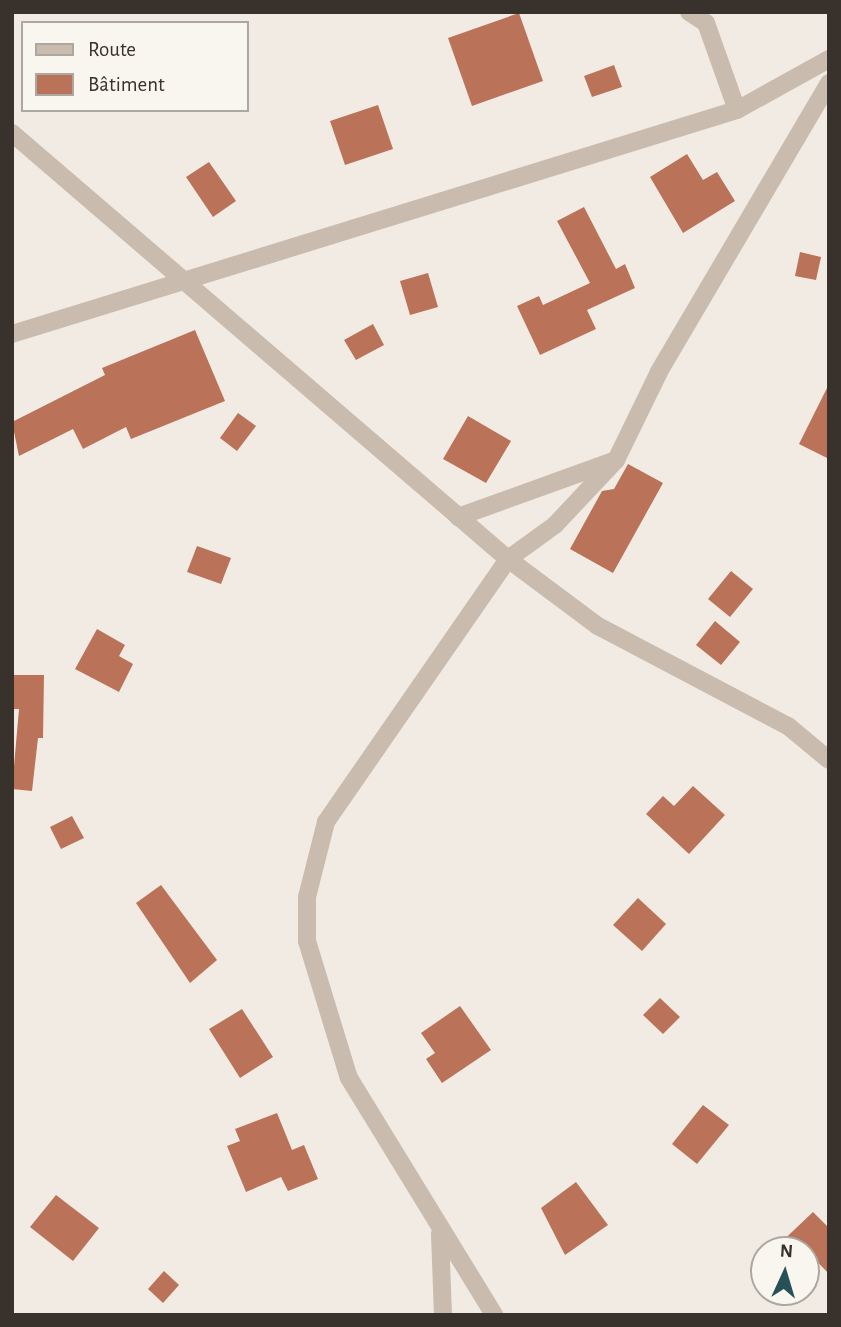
<!DOCTYPE html>
<meta charset="utf-8">
<style>
body{margin:0}
#map{position:relative;width:841px;height:1327px;overflow:hidden;background:#f2ebe3;font-family:"Alegreya Sans",sans-serif}
div>[style]{position:absolute}
.building>*{inset:0;background:#ba7358}
.minor>*{height:18px;margin:-9px;padding:0 9px;transform-origin:9px;border-radius:9px;background:#c9bcaf}
span{translate:-50% -50%;white-space:nowrap;text-align:center;line-height:1.15;-webkit-text-stroke:5px #f9f5ef;paint-order:stroke}
.frame{position:absolute;inset:0;border:14px solid #39312c;pointer-events:none}
.legend{position:absolute;left:21px;top:21px;width:228px;height:91px;box-sizing:border-box;background:#f9f5ef;border:2px solid #aca7a1;margin:0;padding:9px 12px;list-style:none;font-size:21px;color:#39312c}
.legend li{display:flex;align-items:center;gap:14px;height:35px}
.legend b{width:35px;border:2px solid #aca7a1}
.north{position:absolute;left:750px;top:1236px;width:70px;height:70px;box-sizing:border-box;background:#f9f5ef;border:2px solid #aca7a1;border-radius:50%;rotate:4deg;font-size:19px;font-weight:700;line-height:28px;text-align:center;color:#39312c}
.north::after{content:'';display:block;margin:auto;width:24px;height:32px;background:#265257;clip-path:polygon(50% 0,100% 100%,50% 72%,0 100%)}
</style>
<div id="map">
<div class="building">
<i style="clip-path:polygon(519px 13px,543px 81px,472px 106px,448px 38px)"></i>
<i style="clip-path:polygon(614px 65px,622px 87px,592px 97px,584px 76px)"></i>
<i style="clip-path:polygon(378px 105px,393px 149px,345px 165px,330px 121px)"></i>
<i style="clip-path:polygon(687px 154px,703px 180px,717px 172px,735px 201px,683px 233px,650px 177px)"></i>
<i style="clip-path:polygon(209px 162px,236px 201px,213px 217px,186px 177px)"></i>
<i style="clip-path:polygon(584px 207px,616px 269px,625px 264px,635px 288px,587px 310px,596px 329px,540px 355px,517px 306px,539px 296px,543px 305px,590px 283px,557px 221px)"></i>
<i style="clip-path:polygon(800px 252px,821px 257px,816px 280px,795px 276px)"></i>
<i style="clip-path:polygon(428px 273px,438px 307px,410px 315px,400px 281px)"></i>
<i style="clip-path:polygon(373px 324px,384px 345px,356px 360px,344px 340px)"></i>
<i style="clip-path:polygon(195px 330px,225px 401px,131px 439px,126px 427px,83px 449px,73px 429px,19px 456px,12px 422px,105px 375px,102px 368px)"></i>
<i style="clip-path:polygon(829px 384px,829px 459px,799px 444px)"></i>
<i style="clip-path:polygon(238px 413px,256px 426px,237px 451px,220px 438px)"></i>
<i style="clip-path:polygon(468px 416px,511px 441px,486px 483px,443px 459px)"></i>
<i style="clip-path:polygon(628px 464px,663px 483px,613px 573px,570px 549px,602px 491px,614px 489px)"></i>
<i style="clip-path:polygon(197px 546px,231px 558px,221px 584px,187px 572px)"></i>
<i style="clip-path:polygon(731px 571px,753px 589px,730px 617px,708px 599px)"></i>
<i style="clip-path:polygon(715px 621px,740px 642px,721px 665px,696px 645px)"></i>
<i style="clip-path:polygon(97px 629px,125px 645px,119px 656px,133px 664px,119px 692px,75px 669px)"></i>
<i style="clip-path:polygon(12px 675px,44px 675px,43px 738px,38px 738px,32px 791px,12px 789px,19px 709px,12px 709px)"></i>
<i style="clip-path:polygon(693px 786px,725px 815px,689px 854px,646px 814px,663px 796px,674px 806px)"></i>
<i style="clip-path:polygon(72px 816px,84px 838px,61px 849px,50px 827px)"></i>
<i style="clip-path:polygon(161px 885px,217px 960px,190px 983px,136px 903px)"></i>
<i style="clip-path:polygon(638px 898px,666px 924px,642px 951px,613px 925px)"></i>
<i style="clip-path:polygon(660px 998px,680px 1017px,663px 1034px,643px 1015px)"></i>
<i style="clip-path:polygon(460px 1006px,491px 1050px,442px 1083px,426px 1059px,435px 1053px,421px 1033px)"></i>
<i style="clip-path:polygon(242px 1009px,273px 1057px,240px 1078px,209px 1029px)"></i>
<i style="clip-path:polygon(703px 1105px,729px 1125px,697px 1164px,672px 1144px)"></i>
<i style="clip-path:polygon(277px 1113px,292px 1150px,304px 1145px,318px 1179px,288px 1191px,281px 1177px,246px 1192px,227px 1146px,240px 1141px,235px 1129px)"></i>
<i style="clip-path:polygon(576px 1182px,608px 1225px,565px 1255px,541px 1208px)"></i>
<i style="clip-path:polygon(56px 1195px,99px 1228px,73px 1261px,30px 1227px)"></i>
<i style="clip-path:polygon(813px 1212px,829px 1228px,829px 1274px,806px 1250px,773px 1250px)"></i>
<i style="clip-path:polygon(164px 1271px,179px 1285px,163px 1303px,148px 1289px)"></i>
</div>
<div class="minor">
<i style="left:689px;top:12px;width:20px;rotate:33deg"></i>
<i style="left:706px;top:23px;width:92px;rotate:70.4deg"></i>
<i style="left:829px;top:83px;width:335px;rotate:120.5deg"></i>
<i style="left:659px;top:372px;width:98px;rotate:116deg"></i>
<i style="left:616px;top:460px;width:89px;rotate:133.2deg"></i>
<i style="left:555px;top:525px;width:58px;rotate:144.1deg"></i>
<i style="left:508px;top:559px;width:112px;rotate:36.7deg"></i>
<i style="left:598px;top:626px;width:215px;rotate:27.8deg"></i>
<i style="left:788px;top:726px;width:53px;rotate:39.7deg"></i>
<i style="left:12px;top:133px;width:654px;rotate:40.66deg"></i>
<i style="left:508px;top:559px;width:320px;rotate:124.7deg"></i>
<i style="left:326px;top:822px;width:77px;rotate:104.2deg"></i>
<i style="left:307px;top:897px;width:44px;rotate:90deg"></i>
<i style="left:307px;top:941px;width:143px;rotate:73deg"></i>
<i style="left:349px;top:1078px;width:278px;rotate:58.5deg"></i>
<i style="left:12px;top:334px;width:759px;rotate:-17.17deg"></i>
<i style="left:737px;top:110px;width:105px;rotate:-29deg"></i>
<i style="left:458px;top:517px;width:168px;rotate:-19.8deg"></i>
<i style="left:440px;top:1234px;width:81px;rotate:87.9deg"></i>
</div>
<div class="frame"></div>
<ul class="legend">
<li><b style="height:9px;background:#c9bcaf"></b>Route</li>
<li><b style="height:19px;background:#ba7358"></b>Bâtiment</li>
</ul>
<div class="north">N</div>
</div>
